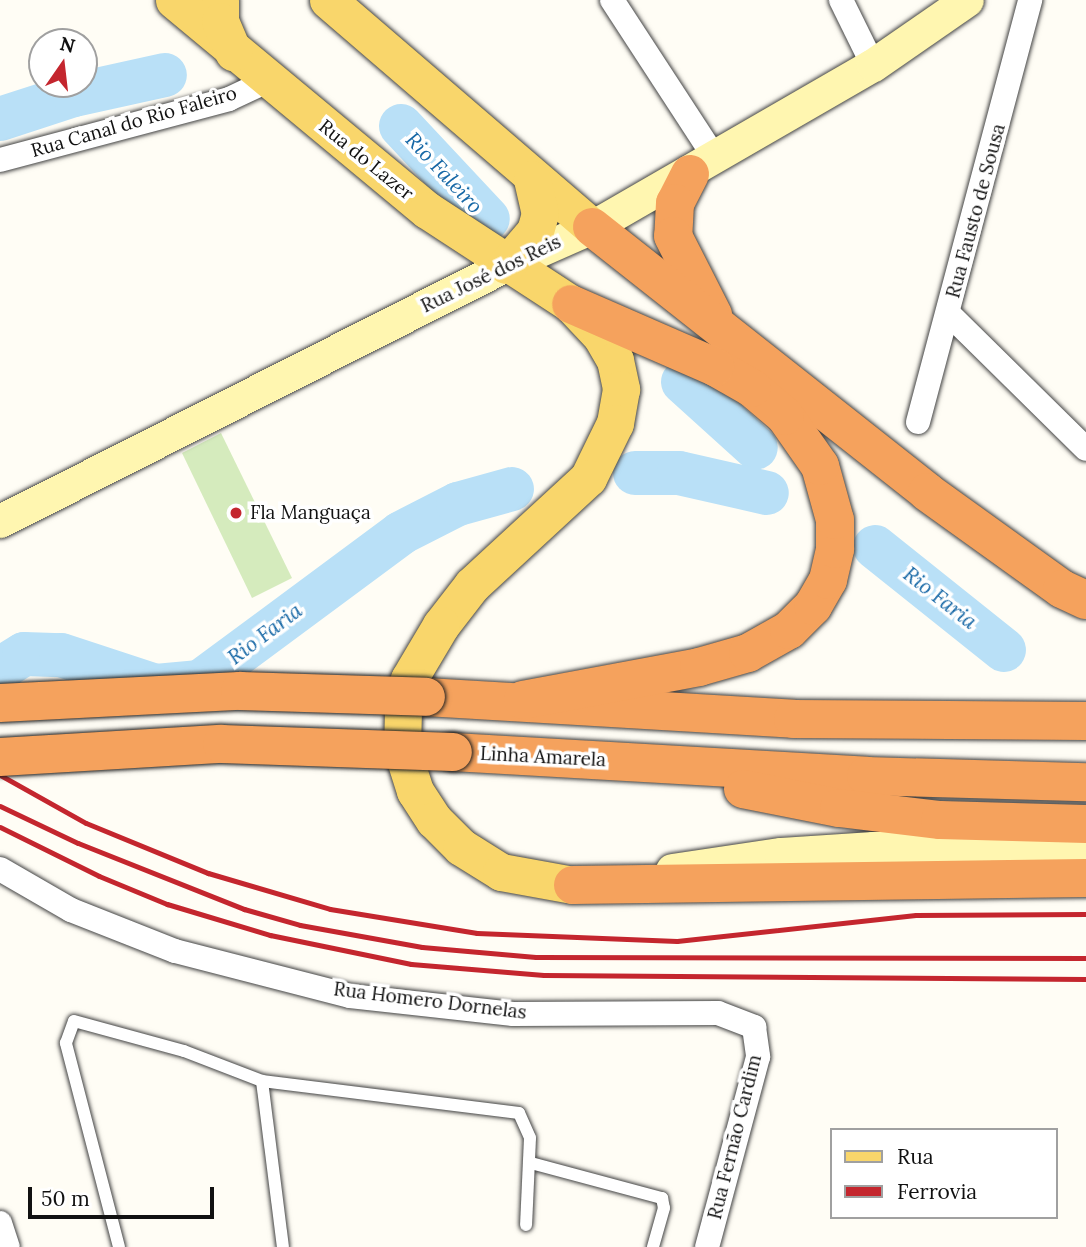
<!DOCTYPE html>
<meta charset="utf-8">
<style>
body{margin:0}
#map{position:relative;width:1086px;height:1247px;overflow:hidden;background:#fffdf5;font-family:Lora,serif}
div>[style]{position:absolute}
.green>*{inset:0;background:#d5ebbd}
.river>*{height:44px;margin:-22px;padding:0 22px;transform-origin:22px;border-radius:22px;background:#b9e0f7}
.roads{filter:drop-shadow(0 0 2px #444) drop-shadow(0 0 2px #444)}
.lane>*{height:12px;margin:-6px;padding:0 6px;transform-origin:6px;border-radius:6px;background:#fff}
.street>*{height:24px;margin:-12px;padding:0 12px;transform-origin:12px;border-radius:12px;background:#fff}
.secondary>*{height:33px;margin:-16.5px;padding:0 16.5px;transform-origin:16.5px;border-radius:16.5px;background:#fff6b0}
.primary>*{height:37px;margin:-18.5px;padding:0 18.5px;transform-origin:18.5px;border-radius:18.5px;background:#f9d66b}
.highway>*{height:38px;margin:-19px;padding:0 19px;transform-origin:19px;border-radius:19px;background:#f5a25d}
.rail>*{height:5px;margin:-2.5px;padding:0 2.5px;transform-origin:2.5px;border-radius:2.5px;background:#c4262e}
.bridges{filter:drop-shadow(0 0 2px #222) drop-shadow(0 0 2px #222)}
.highway-bridge>*{height:38px;margin:-19px;padding:0 19px;transform-origin:19px;border-radius:19px;background:#f5a25d}
.dots>*{width:19px;height:19px;translate:-50% -50%;box-sizing:border-box;border:4px solid #fff;border-radius:50%}
span{translate:-50% -50%;white-space:nowrap;text-align:center;line-height:1.15;-webkit-text-stroke:7px #fff;paint-order:stroke}
.street-label{font-size:19px;color:#111}
.poi-label{font-size:19px;color:#111}
.left{translate:0 -50%;text-align:left}
.water-label{font-size:21px;color:#1768a6;font-style:italic}
.legend{position:absolute;left:830px;top:1128px;width:228px;height:91px;box-sizing:border-box;background:#fff;border:2px solid #a0a0a0;margin:0;padding:9px 12px;list-style:none;font-size:21px;color:#111}
.legend li{display:flex;align-items:center;gap:14px;height:35px}
.legend b{width:35px;border:2px solid #a0a0a0}
.north{position:absolute;left:28px;top:28px;width:70px;height:70px;box-sizing:border-box;background:#fff;border:2px solid #a0a0a0;border-radius:50%;rotate:14deg;font-size:19px;font-weight:700;line-height:28px;text-align:center;color:#111}
.north::after{content:'';display:block;margin:auto;width:24px;height:32px;background:#c4262e;clip-path:polygon(50% 0,100% 100%,50% 72%,0 100%)}
.scale{position:absolute;left:28px;top:1187px;width:186px;height:32px;box-sizing:border-box;border:4px solid #111;border-top:0;padding-left:9px;font-size:21px;line-height:24px;white-space:nowrap;color:#111;-webkit-text-stroke:5px #fff;paint-order:stroke}
</style>
<div id="map">
<div class="green">
<i style="clip-path:polygon(221px 433px,292px 578px,252px 598px,182px 453px)"></i>
</div>
<div class="river">
<i style="left:0;top:119px;width:78px;rotate:-18deg"></i>
<i style="left:74px;top:95px;width:93px;rotate:-12.4deg"></i>
<i style="left:401px;top:126px;width:127px;rotate:46.9deg"></i>
<i style="left:683px;top:382px;width:98px;rotate:42.1deg"></i>
<i style="left:635px;top:473px;width:44px"></i>
<i style="left:679px;top:473px;width:90px;rotate:12.8deg"></i>
<i style="left:875px;top:547px;width:165px;rotate:38.6deg"></i>
<i style="left:0;top:669px;width:28px;rotate:-32deg"></i>
<i style="left:24px;top:654px;width:37px;rotate:2deg"></i>
<i style="left:61px;top:655px;width:100px;rotate:18.1deg"></i>
<i style="left:156px;top:686px;width:44px;rotate:-5.2deg"></i>
<i style="left:200px;top:682px;width:250px;rotate:-36.5deg"></i>
<i style="left:401px;top:533px;width:64px;rotate:-27deg"></i>
<i style="left:458px;top:504px;width:56px;rotate:-15.5deg"></i>
</div>
<div class="roads">
<div class="lane">
<i style="left:262px;top:1081px;width:167px;rotate:82.8deg"></i>
<i style="left:531px;top:1163px;width:136px;rotate:15deg"></i>
<i style="left:662px;top:1198px;width:10px;rotate:79deg"></i>
<i style="left:664px;top:1208px;width:41px;rotate:105.8deg"></i>
<i style="left:119px;top:1247px;width:211px;rotate:-104.6deg"></i>
<i style="left:66px;top:1043px;width:23px;rotate:-70deg"></i>
<i style="left:74px;top:1021px;width:114px;rotate:15.3deg"></i>
<i style="left:184px;top:1051px;width:84px;rotate:21deg"></i>
<i style="left:262px;top:1081px;width:259px;rotate:7.1deg"></i>
<i style="left:519px;top:1113px;width:27px;rotate:66deg"></i>
<i style="left:530px;top:1138px;width:87px;rotate:92.6deg"></i>
</div>
<div class="street">
<i style="left:612px;top:0;width:189px;rotate:56.9deg"></i>
<i style="left:841px;top:0;width:72px;rotate:63.8deg"></i>
<i style="left:0;top:160px;width:237px;rotate:-14.9deg"></i>
<i style="left:229px;top:99px;width:42px;rotate:-25.3deg"></i>
<i style="left:949px;top:314px;width:192px;rotate:44.6deg"></i>
<i style="left:918px;top:422px;width:437px;rotate:-75.1deg"></i>
<i style="left:0;top:869px;width:82px;rotate:30deg"></i>
<i style="left:71px;top:910px;width:112px;rotate:21.5deg"></i>
<i style="left:175px;top:951px;width:181px;rotate:14.4deg"></i>
<i style="left:350px;top:996px;width:164px;rotate:6.3deg"></i>
<i style="left:513px;top:1014px;width:205px;rotate:-0.3deg"></i>
<i style="left:718px;top:1013px;width:39px;rotate:21deg"></i>
<i style="left:754px;top:1027px;width:30px;rotate:82deg"></i>
<i style="left:758px;top:1057px;width:197px;rotate:105deg"></i>
<i style="left:0;top:1223px;width:25px;rotate:72deg"></i>
</div>
<div class="secondary">
<i style="left:0;top:521px;width:567px;rotate:-26.84deg"></i>
<i style="left:506px;top:265px;width:94px;rotate:-23.8deg"></i>
<i style="left:592px;top:227px;width:324px;rotate:-30deg"></i>
<i style="left:873px;top:65px;width:114px;rotate:-34.7deg"></i>
<i style="left:672px;top:870px;width:110px;rotate:-8.4deg"></i>
<i style="left:781px;top:854px;width:92px;rotate:-3.7deg"></i>
<i style="left:873px;top:848px;width:213px;rotate:-0.3deg"></i>
</div>
<div class="primary">
<i style="left:174px;top:0;width:329px;rotate:39.7deg"></i>
<i style="left:427px;top:210px;width:172px;rotate:33.1deg"></i>
<i style="left:571px;top:304px;width:44px;rotate:46.8deg"></i>
<i style="left:601px;top:336px;width:28px;rotate:60deg"></i>
<i style="left:615px;top:360px;width:30px;rotate:78deg"></i>
<i style="left:621px;top:389px;width:35px;rotate:100deg"></i>
<i style="left:615px;top:423px;width:61px;rotate:116.1deg"></i>
<i style="left:588px;top:478px;width:158px;rotate:137.3deg"></i>
<i style="left:472px;top:585px;width:51px;rotate:127.8deg"></i>
<i style="left:441px;top:625px;width:63px;rotate:120.7deg"></i>
<i style="left:409px;top:679px;width:32px;rotate:101deg"></i>
<i style="left:403px;top:710px;width:40px;rotate:91.4deg"></i>
<i style="left:402px;top:750px;width:43px;rotate:72.4deg"></i>
<i style="left:415px;top:791px;width:35px;rotate:57deg"></i>
<i style="left:434px;top:820px;width:38px;rotate:45deg"></i>
<i style="left:461px;top:847px;width:47px;rotate:32deg"></i>
<i style="left:501px;top:872px;width:73px;rotate:10.2deg"></i>
<i style="left:220px;top:0;width:21px;rotate:90deg"></i>
<i style="left:220px;top:21px;width:34px;rotate:67deg"></i>
<i style="left:328px;top:0;width:348px;rotate:40.7deg"></i>
<i style="left:506px;top:265px;width:45px;rotate:-49.5deg"></i>
<i style="left:535px;top:231px;width:18px;rotate:-74deg"></i>
<i style="left:540px;top:214px;width:36px;rotate:-103deg"></i>
</div>
<div class="highway">
<i style="left:690px;top:174px;width:33px;rotate:117deg"></i>
<i style="left:675px;top:203px;width:33px;rotate:93deg"></i>
<i style="left:673px;top:236px;width:89px;rotate:63.1deg"></i>
<i style="left:592px;top:227px;width:427px;rotate:38.3deg"></i>
<i style="left:927px;top:492px;width:166px;rotate:35.7deg"></i>
<i style="left:1062px;top:589px;width:26px;rotate:25deg"></i>
<i style="left:426px;top:697px;width:368px;rotate:3.4deg"></i>
<i style="left:793px;top:719px;width:293px;rotate:0.4deg"></i>
<i style="left:523px;top:700px;width:179px;rotate:-10.6deg"></i>
<i style="left:699px;top:667px;width:51px;rotate:-15.9deg"></i>
<i style="left:748px;top:653px;width:47px;rotate:-29.3deg"></i>
<i style="left:789px;top:630px;width:34px;rotate:-45deg"></i>
<i style="left:813px;top:606px;width:30px;rotate:-60deg"></i>
<i style="left:828px;top:580px;width:32px;rotate:-77deg"></i>
<i style="left:835px;top:549px;width:29px;rotate:-90deg"></i>
<i style="left:835px;top:520px;width:56px;rotate:-105.5deg"></i>
<i style="left:820px;top:466px;width:61px;rotate:-125deg"></i>
<i style="left:785px;top:416px;width:43px;rotate:-139.7deg"></i>
<i style="left:752px;top:388px;width:43px;rotate:-150.4deg"></i>
<i style="left:715px;top:367px;width:157px;rotate:-156.4deg"></i>
<i style="left:453px;top:752px;width:414px;rotate:3.3deg"></i>
<i style="left:866px;top:776px;width:220px;rotate:1.6deg"></i>
<i style="left:743px;top:789px;width:98px;rotate:11.2deg"></i>
<i style="left:839px;top:808px;width:102px;rotate:6.8deg"></i>
<i style="left:940px;top:820px;width:146px;rotate:1.6deg"></i>
<i style="left:573px;top:885px;width:513px;rotate:-0.78deg"></i>
</div>
</div>
<div class="rail">
<i style="left:0;top:775px;width:98px;rotate:29.2deg"></i>
<i style="left:86px;top:823px;width:132px;rotate:22.3deg"></i>
<i style="left:208px;top:873px;width:127px;rotate:16.4deg"></i>
<i style="left:330px;top:909px;width:149px;rotate:9.3deg"></i>
<i style="left:477px;top:933px;width:200px;rotate:2.3deg"></i>
<i style="left:677px;top:941px;width:240px;rotate:-6.2deg"></i>
<i style="left:916px;top:915px;width:170px;rotate:-0.3deg"></i>
<i style="left:0;top:806px;width:86px;rotate:25.4deg"></i>
<i style="left:78px;top:843px;width:179px;rotate:21.7deg"></i>
<i style="left:244px;top:909px;width:58px;rotate:15.9deg"></i>
<i style="left:300px;top:925px;width:124px;rotate:10.2deg"></i>
<i style="left:422px;top:947px;width:114px;rotate:5deg"></i>
<i style="left:536px;top:957px;width:550px;rotate:0.1deg"></i>
<i style="left:0;top:827px;width:110px;rotate:26.3deg"></i>
<i style="left:99px;top:876px;width:74px;rotate:22.4deg"></i>
<i style="left:167px;top:904px;width:108px;rotate:16.8deg"></i>
<i style="left:270px;top:935px;width:144px;rotate:11.6deg"></i>
<i style="left:411px;top:964px;width:133px;rotate:4.7deg"></i>
<i style="left:544px;top:975px;width:542px;rotate:0.42deg"></i>
</div>
<div class="bridges">
<div class="highway-bridge">
<i style="left:0;top:703px;width:240px;rotate:-2.9deg"></i>
<i style="left:240px;top:691px;width:186px;rotate:1.8deg"></i>
<i style="left:0;top:757px;width:222px;rotate:-3.4deg"></i>
<i style="left:222px;top:744px;width:231px;rotate:2deg"></i>
</div>
</div>
<div class="dots">
<i style="left:236px;top:513px;background:#c4262e"></i>
</div>
<div class="street-label">
<span style="left:134px;top:122px;rotate:-16deg">Rua Canal do Rio Faleiro</span>
<span style="left:366px;top:160px;rotate:39deg">Rua do Lazer</span>
<span style="left:976px;top:211px;rotate:-75deg">Rua Fausto de Sousa</span>
<span style="left:491px;top:274px;rotate:-26deg">Rua José dos Reis</span>
<span style="left:543px;top:757px;rotate:3deg">Linha Amarela</span>
<span style="left:430px;top:1001px;rotate:7deg">Rua Homero Dornelas</span>
<span style="left:735px;top:1137px;rotate:-76deg">Rua Fernão Cardim</span>
</div>
<div class="poi-label">
<span class="left" style="left:250px;top:513px">Fla Manguaça</span>
</div>
<div class="water-label">
<span style="left:444px;top:173px;rotate:47deg">Rio Faleiro</span>
<span style="left:940px;top:598px;rotate:38deg">Rio Faria</span>
<span style="left:265px;top:634px;rotate:-37deg">Rio Faria</span>
</div>
<ul class="legend">
<li><b style="height:9px;background:#f9d66b"></b>Rua</li>
<li><b style="height:9px;background:#c4262e"></b>Ferrovia</li>
</ul>
<div class="north">N</div>
<div class="scale">50 m</div>
</div>
